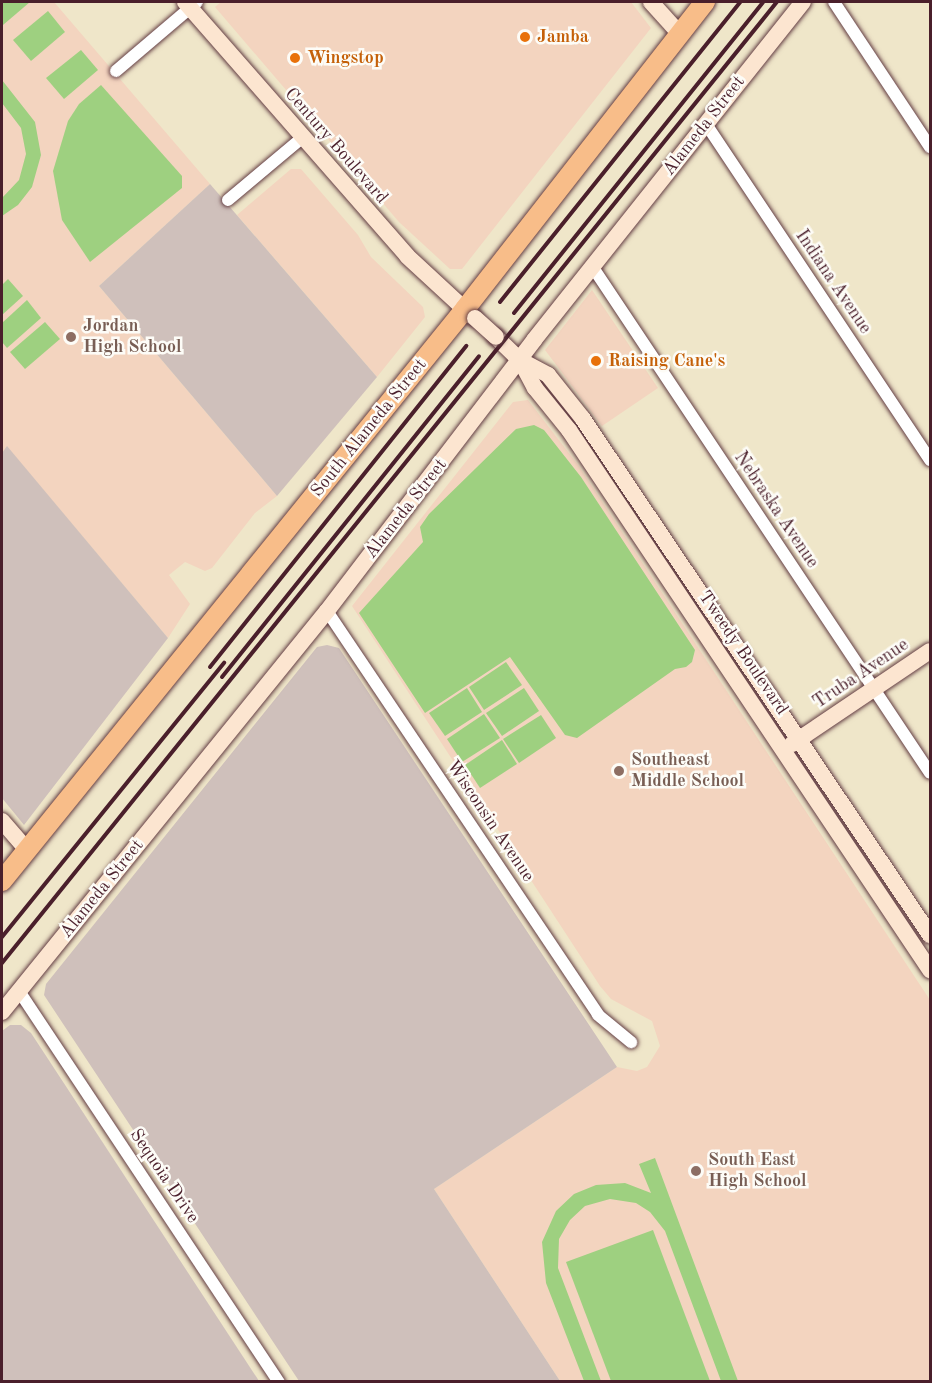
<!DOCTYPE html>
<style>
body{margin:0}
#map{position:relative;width:932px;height:1383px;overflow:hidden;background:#efe6c9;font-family:"Old Standard TT",serif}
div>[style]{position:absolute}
.built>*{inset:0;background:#f3d4bf}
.industrial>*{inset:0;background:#cfc0bb}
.green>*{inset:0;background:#9ed080}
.roads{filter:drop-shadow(0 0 2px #633d43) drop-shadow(0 0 2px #633d43)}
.street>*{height:12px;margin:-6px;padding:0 6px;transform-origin:6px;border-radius:6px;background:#fff}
.secondary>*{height:16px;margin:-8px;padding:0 8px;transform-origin:8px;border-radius:8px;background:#fce5d0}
.primary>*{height:20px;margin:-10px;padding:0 10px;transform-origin:10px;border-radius:10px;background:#f8bd89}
.rail>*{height:4px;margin:-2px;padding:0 2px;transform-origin:2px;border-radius:2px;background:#4a1f2b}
.bridges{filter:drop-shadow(0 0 2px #633d43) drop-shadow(0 0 2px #633d43)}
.secondary-bridge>*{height:16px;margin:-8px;padding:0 8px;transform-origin:8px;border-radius:8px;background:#fce5d0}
.dots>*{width:16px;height:16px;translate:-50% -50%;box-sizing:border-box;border:3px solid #fdfcf7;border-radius:50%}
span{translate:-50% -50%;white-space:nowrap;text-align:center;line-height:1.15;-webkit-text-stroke:5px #fdfcf7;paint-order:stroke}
.food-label{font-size:18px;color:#c56008;font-weight:700}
.left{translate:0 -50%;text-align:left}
.street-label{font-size:18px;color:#4a1f2b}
.education-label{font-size:18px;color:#785e54;font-weight:700}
.frame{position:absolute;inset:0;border:3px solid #4a1f2b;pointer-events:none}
</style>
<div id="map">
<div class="built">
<i style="clip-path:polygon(2px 2px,54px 2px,210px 184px,99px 286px,277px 496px,255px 513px,212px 568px,205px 571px,185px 562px,169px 575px,190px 604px,168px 638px,7px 447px,2px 453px)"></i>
<i style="clip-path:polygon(221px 2px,631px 2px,651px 28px,462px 269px,450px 269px,399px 222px,215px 7px)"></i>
<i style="clip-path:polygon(291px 169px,301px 169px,358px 235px,371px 257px,423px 307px,425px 317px,377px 377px,237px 215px)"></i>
<i style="clip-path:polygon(592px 290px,658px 388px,602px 426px,545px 350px)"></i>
<i style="clip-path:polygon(528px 400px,578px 465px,930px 1000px,930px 1381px,560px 1381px,434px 1189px,617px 1067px,637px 1071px,647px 1067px,660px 1046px,652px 1021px,611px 999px,600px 986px,352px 606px,513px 402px)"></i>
</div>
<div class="industrial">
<i style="clip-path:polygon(210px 184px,377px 377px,277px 496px,99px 286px)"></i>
<i style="clip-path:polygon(7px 446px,168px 638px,24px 825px,2px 798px,2px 453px)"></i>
<i style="clip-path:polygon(327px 645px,339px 648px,617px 1067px,434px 1189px,560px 1381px,299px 1381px,44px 995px,46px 984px,317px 647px)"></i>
<i style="clip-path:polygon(10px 1025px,21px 1025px,31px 1033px,259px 1381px,2px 1381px,2px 1031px)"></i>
</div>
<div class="green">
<i style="clip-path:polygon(2px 2px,30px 2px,3px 25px)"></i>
<i style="clip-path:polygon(48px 11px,65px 32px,31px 61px,13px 40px)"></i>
<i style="clip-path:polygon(81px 50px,98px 70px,64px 99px,46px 78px)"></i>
<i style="clip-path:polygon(2px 80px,35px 122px,41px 155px,32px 187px,18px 205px,2px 216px,2px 198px,19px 180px,26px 154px,21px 128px,2px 103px)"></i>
<i style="clip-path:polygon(101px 85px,182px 176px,182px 188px,90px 262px,62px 220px,53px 171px,68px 121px,79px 104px)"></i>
<i style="clip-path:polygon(8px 279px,23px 296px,2px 315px,2px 285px)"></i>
<i style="clip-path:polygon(27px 300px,41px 318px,7px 348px,2px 342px,2px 323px)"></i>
<i style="clip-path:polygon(45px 322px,60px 339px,25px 369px,10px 352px)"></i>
<i style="clip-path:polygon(534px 425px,544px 430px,581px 477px,695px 650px,692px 662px,686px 667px,675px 669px,577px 738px,565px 735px,510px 657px,425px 713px,359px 613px,423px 542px,420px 527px,429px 514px,516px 429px)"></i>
<i style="clip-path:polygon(506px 662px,522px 685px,484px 710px,469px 687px)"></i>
<i style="clip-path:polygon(467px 688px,482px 712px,445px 736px,429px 713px)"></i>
<i style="clip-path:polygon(524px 688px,539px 711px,502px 736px,486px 713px)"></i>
<i style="clip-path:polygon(484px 714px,500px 738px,462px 762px,447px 739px)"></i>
<i style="clip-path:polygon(541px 715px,556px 738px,519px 763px,503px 739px)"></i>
<i style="clip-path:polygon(502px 740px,517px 764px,480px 788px,465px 765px)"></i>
<i style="clip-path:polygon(655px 1158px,738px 1381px,721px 1381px,665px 1231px,650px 1212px,636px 1203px,610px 1199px,585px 1206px,570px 1220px,559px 1239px,558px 1268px,601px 1381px,584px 1381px,546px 1283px,542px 1242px,556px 1211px,574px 1194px,596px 1185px,625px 1183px,651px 1193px,639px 1164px)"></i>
<i style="clip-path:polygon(653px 1230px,710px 1381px,611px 1381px,566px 1262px)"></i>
</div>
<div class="roads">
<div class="street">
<i style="left:834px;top:2px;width:174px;rotate:56.5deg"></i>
<i style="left:116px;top:71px;width:106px;rotate:-40.4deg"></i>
<i style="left:706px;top:124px;width:404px;rotate:56.3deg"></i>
<i style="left:228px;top:200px;width:98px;rotate:-40deg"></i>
<i style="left:592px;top:266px;width:609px;rotate:56.31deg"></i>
<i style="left:327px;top:611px;width:486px;rotate:56.1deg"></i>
<i style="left:598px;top:1015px;width:43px;rotate:39.3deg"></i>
<i style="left:19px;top:991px;width:470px;rotate:56.4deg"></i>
</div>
<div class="secondary">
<i style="left:185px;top:2px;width:337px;rotate:48.8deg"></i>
<i style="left:407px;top:256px;width:90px;rotate:42.7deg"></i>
<i style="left:651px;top:2px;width:42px;rotate:47.9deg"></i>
<i style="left:496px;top:337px;width:33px;rotate:44deg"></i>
<i style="left:520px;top:360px;width:32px;rotate:28deg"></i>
<i style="left:548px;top:375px;width:56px;rotate:51.5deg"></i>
<i style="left:583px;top:419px;width:622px;rotate:56.08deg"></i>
<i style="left:520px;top:360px;width:32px;rotate:62deg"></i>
<i style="left:535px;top:388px;width:54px;rotate:51deg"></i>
<i style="left:569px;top:430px;width:650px;rotate:56.24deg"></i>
<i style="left:792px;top:744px;width:166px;rotate:-34deg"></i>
<i style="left:2px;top:821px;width:38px;rotate:49deg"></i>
<i style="left:2px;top:1012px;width:516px;rotate:-50.98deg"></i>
<i style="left:327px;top:611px;width:341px;rotate:-52.6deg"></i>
<i style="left:534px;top:340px;width:432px;rotate:-51.5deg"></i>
</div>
<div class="primary">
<i style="left:2px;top:881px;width:736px;rotate:-51.01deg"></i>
<i style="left:465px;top:309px;width:390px;rotate:-52deg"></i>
</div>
</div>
<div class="rail">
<i style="left:500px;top:302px;width:384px;rotate:-51.3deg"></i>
<i style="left:514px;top:313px;width:398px;rotate:-51.3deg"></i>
<i style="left:210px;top:667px;width:411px;rotate:-51.4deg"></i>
<i style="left:222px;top:677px;width:411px;rotate:-51.3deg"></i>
<i style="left:2px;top:937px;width:353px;rotate:-51deg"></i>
<i style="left:2px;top:963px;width:1235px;rotate:-51.12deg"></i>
</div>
<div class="bridges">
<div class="secondary-bridge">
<i style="left:475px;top:318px;width:28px;rotate:42deg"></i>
</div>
</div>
<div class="dots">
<i style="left:525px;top:37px;background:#e8710a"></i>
<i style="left:295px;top:58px;background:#e8710a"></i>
<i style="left:71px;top:337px;background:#8d6e63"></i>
<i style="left:596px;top:361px;background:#e8710a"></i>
<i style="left:619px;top:771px;background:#8d6e63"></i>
<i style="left:696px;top:1171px;background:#8d6e63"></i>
</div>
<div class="food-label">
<span class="left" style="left:537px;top:37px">Jamba</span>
<span class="left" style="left:307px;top:58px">Wingstop</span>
<span class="left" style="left:608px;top:361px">Raising Cane's</span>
</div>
<div class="street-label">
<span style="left:704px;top:126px;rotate:-52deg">Alameda Street</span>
<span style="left:336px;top:146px;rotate:49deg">Century Boulevard</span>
<span style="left:833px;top:282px;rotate:56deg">Indiana Avenue</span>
<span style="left:369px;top:428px;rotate:-51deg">South Alameda Street</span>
<span style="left:406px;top:509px;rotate:-52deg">Alameda Street</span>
<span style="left:776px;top:510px;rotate:56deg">Nebraska Avenue</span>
<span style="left:743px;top:653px;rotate:56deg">Tweedy Boulevard</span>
<span style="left:861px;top:674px;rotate:-34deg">Truba Avenue</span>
<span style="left:490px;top:821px;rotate:56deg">Wisconsin Avenue</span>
<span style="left:102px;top:889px;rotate:-51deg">Alameda Street</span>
<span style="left:164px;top:1176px;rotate:56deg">Sequoia Drive</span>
</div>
<div class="education-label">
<span class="left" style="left:83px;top:337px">Jordan<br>High School</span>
<span class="left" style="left:631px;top:771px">Southeast<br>Middle School</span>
<span class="left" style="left:708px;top:1171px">South East<br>High School</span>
</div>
<div class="frame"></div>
</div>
